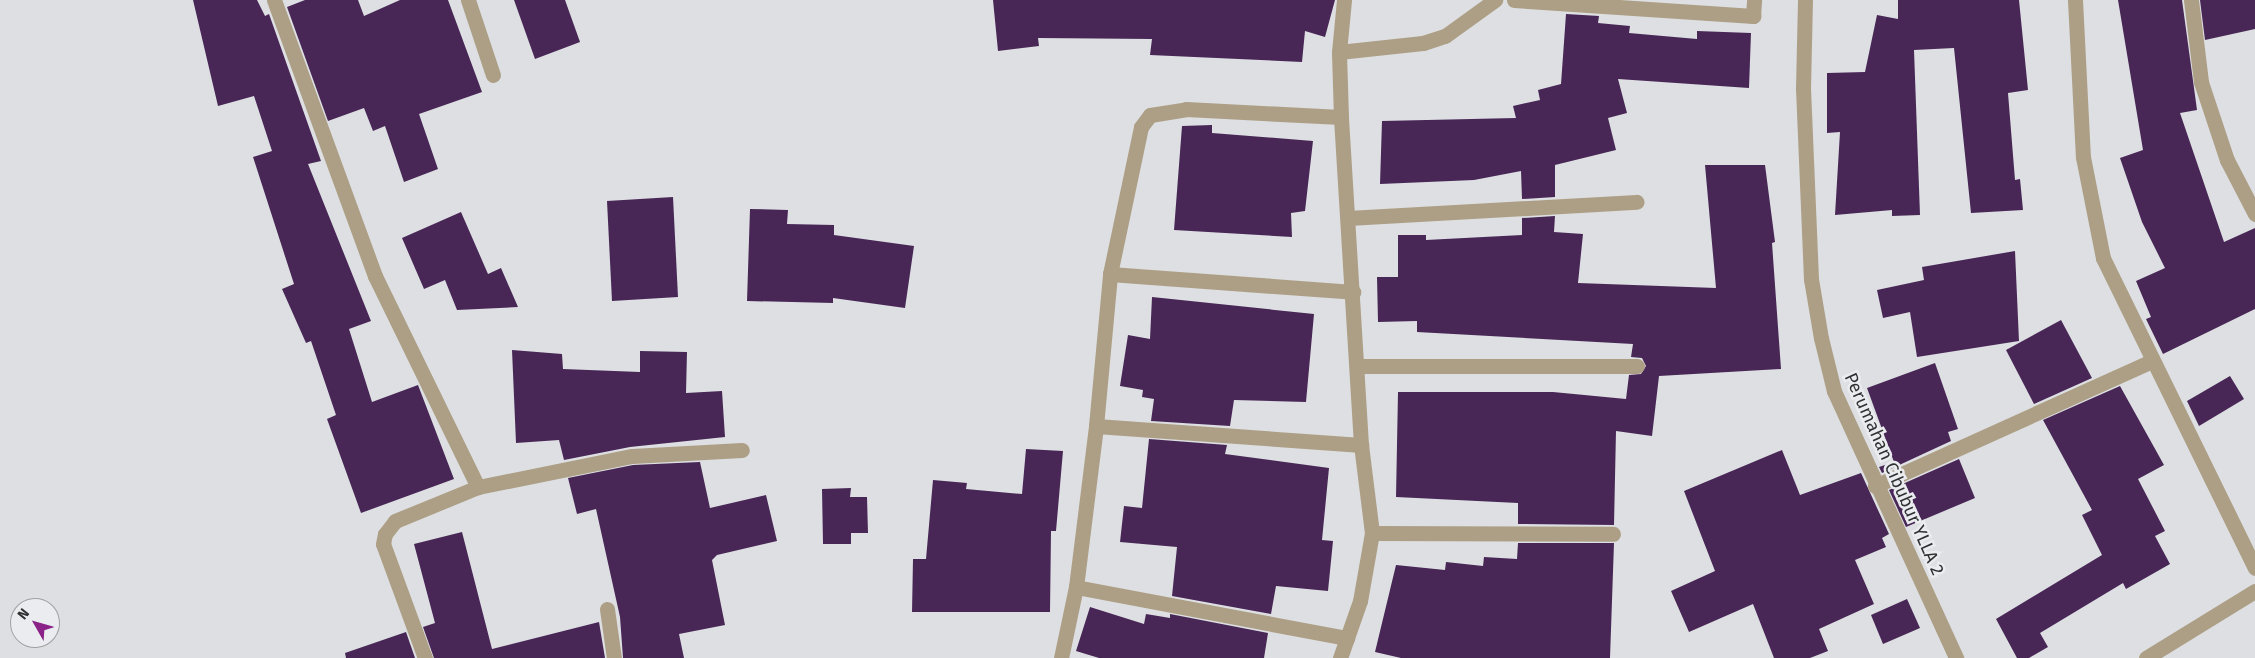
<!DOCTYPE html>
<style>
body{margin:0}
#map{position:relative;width:2255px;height:658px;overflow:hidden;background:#dddfe2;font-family:"Fira Sans",sans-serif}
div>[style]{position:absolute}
.building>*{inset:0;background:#482757}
.minor>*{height:15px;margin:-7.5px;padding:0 7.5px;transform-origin:7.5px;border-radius:7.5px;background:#ad9f85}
span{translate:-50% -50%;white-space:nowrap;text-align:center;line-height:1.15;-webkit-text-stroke:5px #eaecef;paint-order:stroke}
.street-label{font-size:18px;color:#2f3031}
.north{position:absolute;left:10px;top:598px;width:50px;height:50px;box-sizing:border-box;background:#eaecef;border:1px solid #9fa1a3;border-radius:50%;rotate:308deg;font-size:14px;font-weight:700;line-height:20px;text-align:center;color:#2f3031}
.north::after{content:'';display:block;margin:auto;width:18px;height:22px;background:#8a2288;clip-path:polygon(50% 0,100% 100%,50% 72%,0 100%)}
</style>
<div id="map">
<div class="building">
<i style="clip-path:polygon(193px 0,257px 0,265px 16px,269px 14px,321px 161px,308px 164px,371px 321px,349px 329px,372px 402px,418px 385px,454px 479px,361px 513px,327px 419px,336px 415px,311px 341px,306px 343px,282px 289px,294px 284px,253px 157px,272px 151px,254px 96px,218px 106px)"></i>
<i style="clip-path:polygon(305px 0,358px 0,364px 16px,400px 0,448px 0,482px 92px,419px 114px,438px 169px,404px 182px,385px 126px,373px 131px,364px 108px,328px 121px,287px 7px)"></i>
<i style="clip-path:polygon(514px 0,565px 0,580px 42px,535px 59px)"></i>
<i style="clip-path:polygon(993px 0,1335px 0,1325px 37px,1305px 31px,1302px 62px,1150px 55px,1152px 39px,1038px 38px,1039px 46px,998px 51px)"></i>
<i style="clip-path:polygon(1898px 0,2019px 0,2028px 90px,2008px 93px,2015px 180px,2020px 179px,2023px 210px,1971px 213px,1954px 48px,1914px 50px,1920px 215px,1892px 216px,1892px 210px,1835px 215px,1840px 132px,1827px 133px,1827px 73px,1865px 72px,1877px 15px,1898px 19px)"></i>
<i style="clip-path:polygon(2118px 0,2182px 0,2197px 110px,2180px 113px,2224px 242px,2255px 228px,2255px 309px,2163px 354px,2146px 319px,2151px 317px,2136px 281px,2165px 268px,2142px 222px,2120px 158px,2143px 150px)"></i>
<i style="clip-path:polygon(2200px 0,2255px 0,2255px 29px,2205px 40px)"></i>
<i style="clip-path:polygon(1566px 14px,1599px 16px,1598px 23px,1630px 26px,1629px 33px,1697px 39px,1697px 31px,1751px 33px,1749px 88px,1618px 79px,1627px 113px,1608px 118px,1616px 150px,1555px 165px,1555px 197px,1522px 199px,1521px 171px,1474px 180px,1380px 184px,1382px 121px,1516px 118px,1513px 106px,1540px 100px,1538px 90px,1561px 84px)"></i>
<i style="clip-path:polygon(1212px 125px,1212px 133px,1313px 141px,1305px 211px,1291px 213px,1292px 237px,1174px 230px,1182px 126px)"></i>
<i style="clip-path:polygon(1705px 165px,1765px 165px,1775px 242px,1772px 243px,1781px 369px,1659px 376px,1652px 436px,1616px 431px,1614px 525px,1518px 524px,1518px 503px,1396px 497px,1398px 392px,1553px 392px,1626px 399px,1629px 375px,1641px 374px,1646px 366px,1642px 358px,1631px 357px,1633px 344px,1417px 332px,1417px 321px,1378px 322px,1377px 277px,1398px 277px,1398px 235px,1426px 235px,1426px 240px,1522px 235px,1522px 218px,1555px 216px,1554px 232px,1583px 234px,1578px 283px,1716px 288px)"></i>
<i style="clip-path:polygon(673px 197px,678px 297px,612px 301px,607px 201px)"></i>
<i style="clip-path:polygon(750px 209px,788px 210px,787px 224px,834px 225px,834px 235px,914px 246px,905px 308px,833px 298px,833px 303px,747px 301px)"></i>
<i style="clip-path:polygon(461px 212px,488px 274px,501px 268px,518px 307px,457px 310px,445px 280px,424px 289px,402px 238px)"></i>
<i style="clip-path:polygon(2015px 251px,2019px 341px,1917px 357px,1910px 312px,1883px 318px,1877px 290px,1924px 280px,1922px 267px)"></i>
<i style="clip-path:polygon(1152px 297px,1314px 314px,1306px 402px,1234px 400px,1230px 426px,1151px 421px,1154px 399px,1142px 397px,1143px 390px,1120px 386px,1128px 335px,1150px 339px)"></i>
<i style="clip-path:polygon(2061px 320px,2092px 378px,2034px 404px,2006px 350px)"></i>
<i style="clip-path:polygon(512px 350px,562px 354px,563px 369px,640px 372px,640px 351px,687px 352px,686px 393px,722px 391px,725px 437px,630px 447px,564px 460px,559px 440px,516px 443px)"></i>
<i style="clip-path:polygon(1935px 363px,1958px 429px,1948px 432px,1951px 441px,1882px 473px,1879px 467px,1894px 462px,1867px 388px)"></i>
<i style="clip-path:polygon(2230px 376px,2244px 399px,2199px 426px,2187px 401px)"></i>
<i style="clip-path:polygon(2120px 386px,2164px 465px,2138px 479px,2165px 531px,2155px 536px,2170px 564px,2126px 589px,2123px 583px,2040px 633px,2048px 647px,2029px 658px,2017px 658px,1996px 619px,2102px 555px,2082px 515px,2092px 510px,2043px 420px)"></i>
<i style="clip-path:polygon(1149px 439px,1227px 445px,1225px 454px,1329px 468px,1322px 540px,1333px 541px,1328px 591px,1276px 586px,1271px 614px,1172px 596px,1177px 547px,1120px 542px,1124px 506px,1142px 508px)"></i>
<i style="clip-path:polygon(1026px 449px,1063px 451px,1056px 531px,1051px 531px,1050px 612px,912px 612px,913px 559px,926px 559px,933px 480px,967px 483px,966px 489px,1022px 494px)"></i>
<i style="clip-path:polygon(1782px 450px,1800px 495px,1861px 473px,1889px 534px,1882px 538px,1886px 547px,1855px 560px,1874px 604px,1819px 629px,1828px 651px,1810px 658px,1774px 658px,1753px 604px,1689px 632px,1671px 591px,1715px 571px,1684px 491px)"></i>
<i style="clip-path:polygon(1959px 459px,1975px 498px,1906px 527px,1889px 490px)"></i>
<i style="clip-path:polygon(700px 462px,710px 508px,766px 495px,777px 541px,717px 555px,712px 560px,725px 625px,679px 634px,684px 658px,623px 658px,620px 617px,596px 509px,577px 514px,568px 478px,633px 465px)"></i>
<i style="clip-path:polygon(851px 488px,850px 497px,867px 497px,868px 533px,851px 533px,851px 544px,823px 544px,822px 489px)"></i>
<i style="clip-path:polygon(462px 532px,492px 649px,599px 622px,605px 658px,434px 658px,423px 627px,435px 623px,414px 544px)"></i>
<i style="clip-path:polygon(1518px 543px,1614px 543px,1610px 658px,1401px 658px,1375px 652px,1396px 565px,1445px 570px,1446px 562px,1483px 566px,1484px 557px,1517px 559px)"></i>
<i style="clip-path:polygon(1907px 599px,1920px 628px,1883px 644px,1871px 615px)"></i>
<i style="clip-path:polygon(1090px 607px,1144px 624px,1146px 614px,1170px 618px,1170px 614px,1268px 633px,1264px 658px,1099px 658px,1076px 651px)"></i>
<i style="clip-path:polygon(406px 632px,415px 658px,346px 658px,345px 653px)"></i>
</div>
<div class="minor">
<i style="left:274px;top:0;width:294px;rotate:69.9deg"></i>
<i style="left:375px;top:276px;width:235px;rotate:64deg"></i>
<i style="left:478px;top:487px;width:157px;rotate:-11.4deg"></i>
<i style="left:632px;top:456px;width:110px;rotate:-3.1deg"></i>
<i style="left:468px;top:0;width:79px;rotate:71.6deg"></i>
<i style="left:1514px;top:0;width:240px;rotate:3.8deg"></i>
<i style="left:1753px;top:16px;width:16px;rotate:-86deg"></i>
<i style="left:1805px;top:0;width:88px;rotate:91.3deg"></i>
<i style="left:1803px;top:88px;width:191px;rotate:87.6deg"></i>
<i style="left:1811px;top:279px;width:60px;rotate:80.4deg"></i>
<i style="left:1821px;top:338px;width:55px;rotate:76.2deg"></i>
<i style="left:1834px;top:391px;width:294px;rotate:65.4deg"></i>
<i style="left:2075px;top:0;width:157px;rotate:87.1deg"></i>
<i style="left:2083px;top:157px;width:103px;rotate:78.8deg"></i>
<i style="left:2103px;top:258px;width:345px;rotate:63.9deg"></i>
<i style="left:2191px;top:0;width:83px;rotate:83deg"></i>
<i style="left:2201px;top:82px;width:82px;rotate:71.6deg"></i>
<i style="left:2227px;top:160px;width:61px;rotate:62.6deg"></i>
<i style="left:1339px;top:52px;width:84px;rotate:-6.1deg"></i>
<i style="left:1423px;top:43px;width:23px;rotate:-18deg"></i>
<i style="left:1445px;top:36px;width:62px;rotate:-35.8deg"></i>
<i style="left:1348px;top:218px;width:289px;rotate:-3.2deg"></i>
<i style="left:1110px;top:274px;width:244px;rotate:4.2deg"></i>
<i style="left:1358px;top:366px;width:279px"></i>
<i style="left:1096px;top:426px;width:266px;rotate:4.1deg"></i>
<i style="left:1875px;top:486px;width:304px;rotate:-24.3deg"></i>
<i style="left:1372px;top:533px;width:241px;rotate:0.2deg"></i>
<i style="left:1076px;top:587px;width:276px;rotate:10.7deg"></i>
<i style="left:607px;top:609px;width:49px;rotate:81.9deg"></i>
<i style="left:425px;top:658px;width:121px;rotate:-110.2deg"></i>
<i style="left:383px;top:544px;width:10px;rotate:-79deg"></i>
<i style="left:385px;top:534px;width:16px;rotate:-52deg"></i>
<i style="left:395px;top:521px;width:90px;rotate:-22.3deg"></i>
<i style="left:1061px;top:658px;width:73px;rotate:-78.1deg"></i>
<i style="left:1076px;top:587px;width:162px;rotate:-82.9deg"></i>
<i style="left:1096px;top:426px;width:153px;rotate:-84.7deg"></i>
<i style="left:1110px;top:274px;width:150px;rotate:-78.1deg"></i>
<i style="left:1141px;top:127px;width:15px;rotate:-53deg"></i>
<i style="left:1150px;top:115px;width:36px;rotate:-9deg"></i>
<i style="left:1186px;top:109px;width:155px;rotate:3deg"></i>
<i style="left:1340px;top:658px;width:60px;rotate:-70.7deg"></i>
<i style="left:1360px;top:601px;width:69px;rotate:-80deg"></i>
<i style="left:1372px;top:533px;width:89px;rotate:-97.1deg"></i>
<i style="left:1361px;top:445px;width:329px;rotate:-93.5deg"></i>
<i style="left:1341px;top:117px;width:65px;rotate:-91.8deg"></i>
<i style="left:1339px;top:52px;width:52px;rotate:-84.5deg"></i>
<i style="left:2146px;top:658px;width:128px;rotate:-31.6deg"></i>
</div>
<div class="street-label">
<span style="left:1894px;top:474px;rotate:66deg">Perumahan Cibubur YLLA 2</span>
</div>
<div class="north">N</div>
</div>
